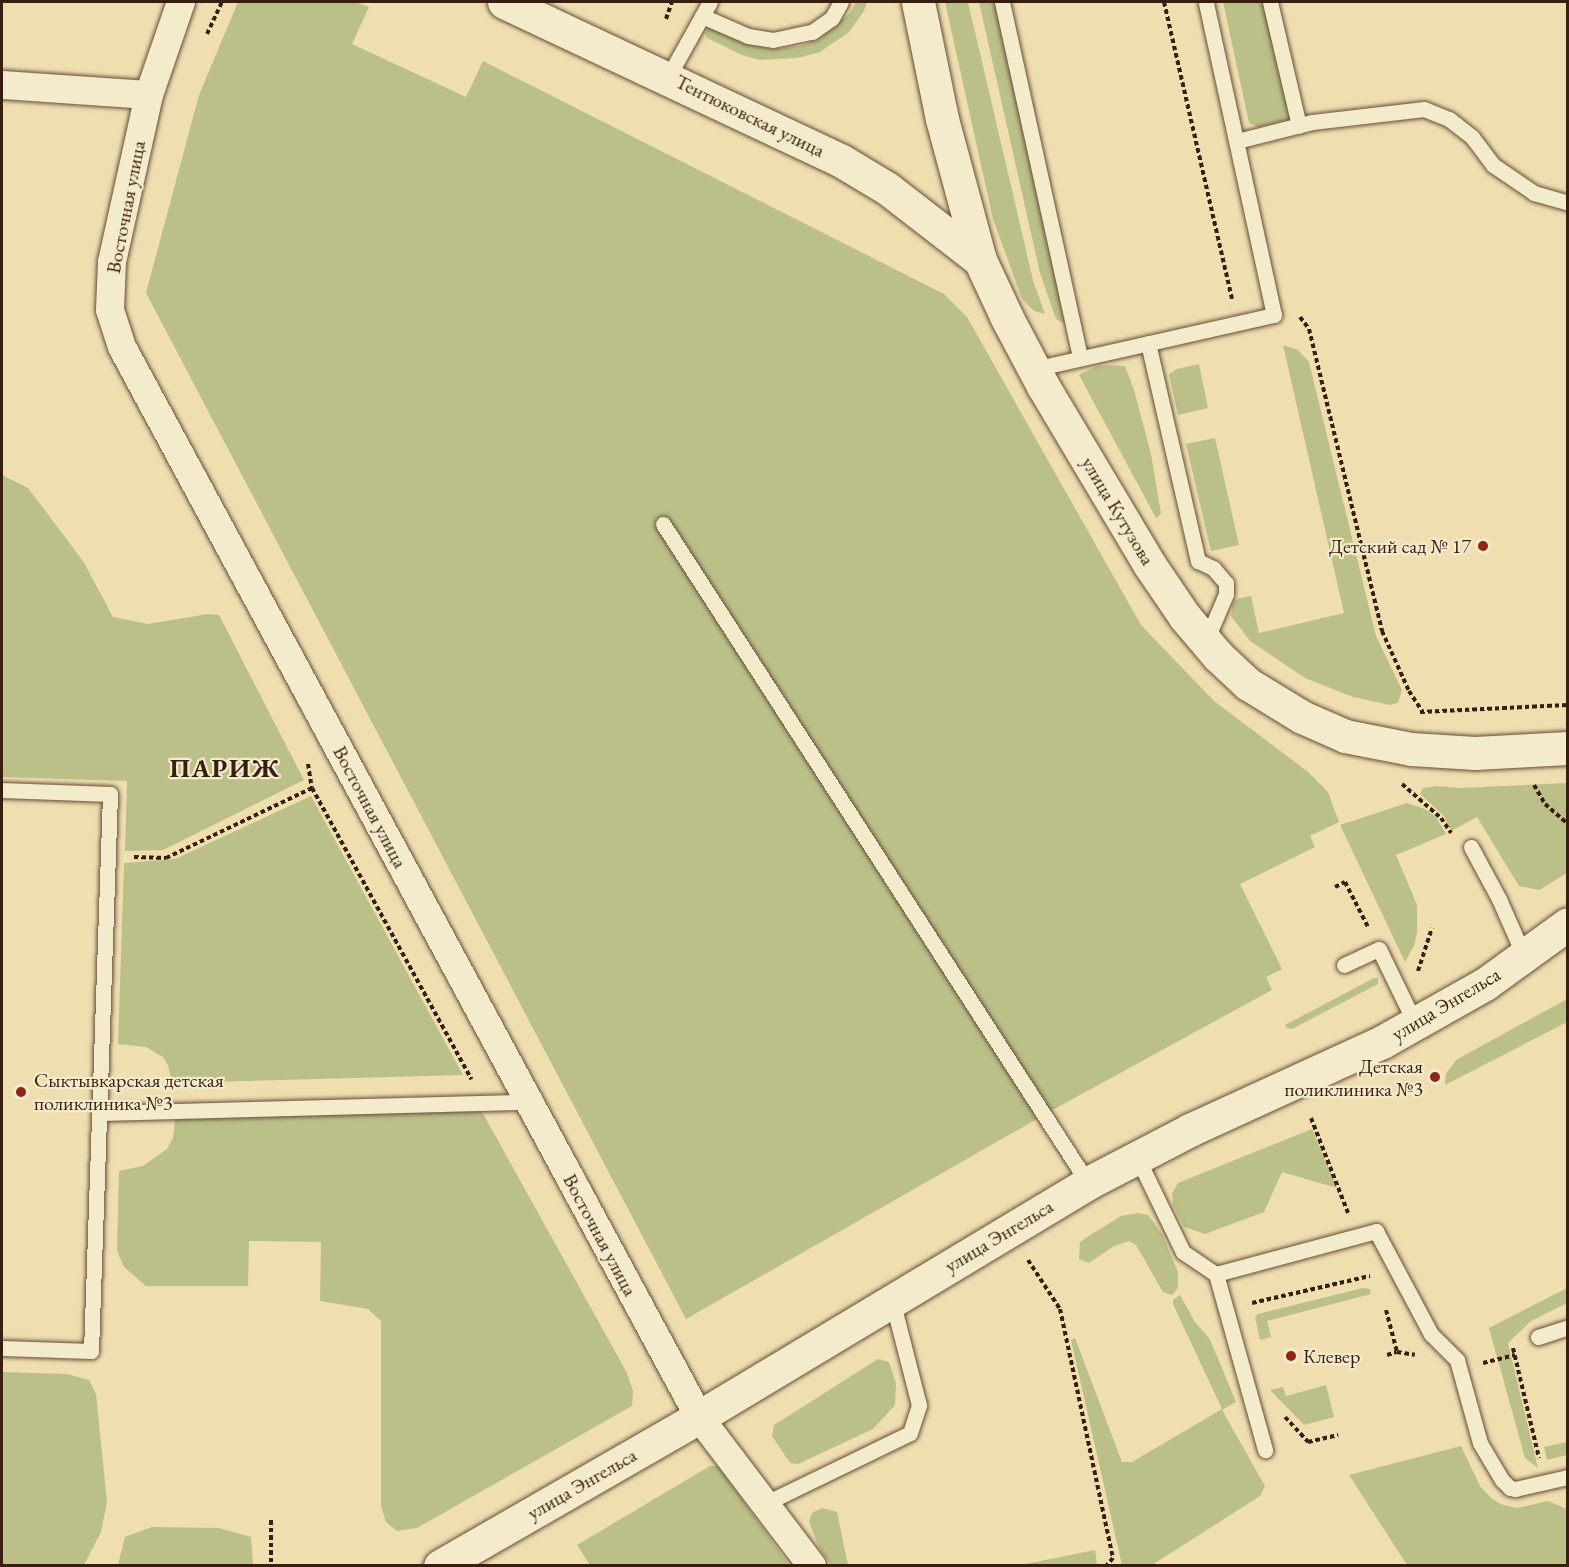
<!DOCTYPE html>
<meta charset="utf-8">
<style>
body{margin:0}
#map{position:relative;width:1569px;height:1567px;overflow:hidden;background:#eedeb0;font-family:"EB Garamond",serif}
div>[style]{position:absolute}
.green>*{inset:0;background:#bbc089}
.path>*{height:4px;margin-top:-2px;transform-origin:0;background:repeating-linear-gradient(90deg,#381e0e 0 4.5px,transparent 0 7.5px)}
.roads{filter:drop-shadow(0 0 2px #664e36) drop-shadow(0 0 2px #664e36)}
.lane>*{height:15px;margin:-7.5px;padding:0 7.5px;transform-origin:7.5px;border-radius:7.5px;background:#f4eacc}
.street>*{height:28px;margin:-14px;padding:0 14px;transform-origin:14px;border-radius:14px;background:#f4eacc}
.secondary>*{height:33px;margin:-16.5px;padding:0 16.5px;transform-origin:16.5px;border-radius:16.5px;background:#f4eacc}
.dots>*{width:16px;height:16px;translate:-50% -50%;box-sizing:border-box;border:3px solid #f4eacc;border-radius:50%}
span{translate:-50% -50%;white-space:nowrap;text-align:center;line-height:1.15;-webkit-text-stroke:4.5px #f4eacc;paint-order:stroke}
.street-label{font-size:20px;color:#381e0e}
.poi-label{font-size:20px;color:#381e0e}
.right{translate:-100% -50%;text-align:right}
.left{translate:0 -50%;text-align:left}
.district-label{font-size:26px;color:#381e0e;font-weight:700;letter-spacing:1.5px}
.frame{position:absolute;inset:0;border:3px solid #381e0e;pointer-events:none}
</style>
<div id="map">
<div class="green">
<i style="clip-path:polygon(238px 2px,356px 2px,369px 7px,352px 44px,466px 97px,483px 61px,944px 294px,967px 317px,1141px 625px,1214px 701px,1307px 771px,1328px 792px,1339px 822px,1310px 836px,1315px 847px,1240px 884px,1282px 969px,1266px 977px,1272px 990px,1058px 1107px,686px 1319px,146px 293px,199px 95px)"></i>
<i style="clip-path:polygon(856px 2px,867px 2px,864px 11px,849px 32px,820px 52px,798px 58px,759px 60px,742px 55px,707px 38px,705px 34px,710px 27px,750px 45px,773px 49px,800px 46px,818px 40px,850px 13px)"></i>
<i style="clip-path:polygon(945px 2px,968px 2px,1033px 280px,1045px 314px,1034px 311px,1022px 299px,993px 219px)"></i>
<i style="clip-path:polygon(979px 2px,999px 2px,1071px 326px,1056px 319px,1040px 273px)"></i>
<i style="clip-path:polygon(1223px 2px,1263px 2px,1291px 119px,1259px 127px,1249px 123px)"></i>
<i style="clip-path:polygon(1283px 345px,1298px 350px,1309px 362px,1376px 636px,1402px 690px,1398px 703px,1390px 705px,1353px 697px,1305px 678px,1250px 641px,1231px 616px,1233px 603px,1237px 599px,1251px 596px,1259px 633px,1344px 613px)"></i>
<i style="clip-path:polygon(1199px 364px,1208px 408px,1178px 415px,1169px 374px,1177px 369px)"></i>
<i style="clip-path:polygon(1110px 365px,1125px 366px,1134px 390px,1151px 454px,1161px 514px,1156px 518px,1079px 375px,1097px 366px)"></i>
<i style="clip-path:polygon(1215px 438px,1239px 545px,1211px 551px,1186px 444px)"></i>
<i style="clip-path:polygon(2px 475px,28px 488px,83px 561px,113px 617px,148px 624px,208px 614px,219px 615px,304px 780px,163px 850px,125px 851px,127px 781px,2px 777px)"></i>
<i style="clip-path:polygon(1567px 783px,1567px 873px,1539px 890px,1519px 886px,1477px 817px,1451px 831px,1444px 816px,1420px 794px,1423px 788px,1437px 786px,1460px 788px)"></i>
<i style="clip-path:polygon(311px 796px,463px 1075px,172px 1083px,168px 1065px,163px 1057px,146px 1047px,118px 1044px,124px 863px,175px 859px)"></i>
<i style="clip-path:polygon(1407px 803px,1425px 809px,1436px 817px,1446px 834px,1396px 855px,1417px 905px,1417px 932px,1414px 946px,1405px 962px,1340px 825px)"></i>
<i style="clip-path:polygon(1374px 978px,1378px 978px,1378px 984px,1292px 1029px,1287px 1028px,1285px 1025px)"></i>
<i style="clip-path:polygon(1567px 999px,1567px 1022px,1445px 1085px,1446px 1074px,1456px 1060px)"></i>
<i style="clip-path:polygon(481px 1110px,627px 1373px,633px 1391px,632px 1406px,417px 1528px,397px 1531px,386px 1522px,381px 1506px,381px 1321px,368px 1309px,320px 1301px,321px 1242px,249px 1241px,248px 1286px,146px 1286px,124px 1267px,117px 1251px,119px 1171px,143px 1166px,167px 1149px,173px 1138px,175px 1118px)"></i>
<i style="clip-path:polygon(1312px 1129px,1337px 1188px,1282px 1172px,1264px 1212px,1205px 1234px,1184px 1227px,1173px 1205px,1172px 1193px,1178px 1183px)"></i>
<i style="clip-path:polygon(1138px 1213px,1148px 1215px,1162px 1234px,1178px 1272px,1178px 1288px,1172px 1295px,1163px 1292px,1136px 1245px,1129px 1241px,1114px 1246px,1089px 1263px,1079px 1259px,1080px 1242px,1087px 1237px,1121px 1216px)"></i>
<i style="clip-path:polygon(1363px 1288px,1370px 1289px,1371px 1294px,1267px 1321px,1271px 1337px,1260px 1340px,1255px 1317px,1258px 1314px)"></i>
<i style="clip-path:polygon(1567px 1288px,1567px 1303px,1531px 1321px,1508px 1343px,1538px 1468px,1525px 1458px,1489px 1328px)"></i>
<i style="clip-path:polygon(1180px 1295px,1195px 1322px,1209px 1338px,1220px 1363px,1236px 1402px,1222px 1410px,1265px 1486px,1260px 1496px,1152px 1565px,1122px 1565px,1071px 1340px,1075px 1338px,1122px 1462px,1132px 1462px,1222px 1409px,1173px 1304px,1173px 1300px)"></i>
<i style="clip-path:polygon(878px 1359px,889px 1362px,896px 1383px,895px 1405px,873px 1429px,798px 1464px,790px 1463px,772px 1436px,774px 1425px)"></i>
<i style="clip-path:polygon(2px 1372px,67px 1374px,89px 1380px,96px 1394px,107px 1502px,101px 1532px,84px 1565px,2px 1565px)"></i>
<i style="clip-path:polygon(1326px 1385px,1334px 1417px,1304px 1425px,1270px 1390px,1283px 1387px,1286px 1396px)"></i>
<i style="clip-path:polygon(1567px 1442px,1567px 1455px,1547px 1460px,1544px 1447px)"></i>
<i style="clip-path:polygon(1461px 1446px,1480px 1486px,1492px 1499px,1503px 1505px,1517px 1508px,1548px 1501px,1567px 1509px,1567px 1565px,1407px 1565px,1349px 1475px)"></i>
<i style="clip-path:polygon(710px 1466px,718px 1466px,789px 1565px,590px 1565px,577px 1545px)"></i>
<i style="clip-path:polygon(822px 1508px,837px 1512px,848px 1565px,831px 1565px,818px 1545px,809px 1522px,812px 1513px)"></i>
<i style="clip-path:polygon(152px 1527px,219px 1528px,251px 1537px,253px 1565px,118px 1565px,125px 1537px)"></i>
<i style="clip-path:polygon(1095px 1550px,1097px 1565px,1021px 1565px)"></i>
</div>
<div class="path">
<i style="left:1164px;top:2px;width:306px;rotate:77.1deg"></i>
<i style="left:666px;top:19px;width:18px;rotate:-71deg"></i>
<i style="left:207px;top:34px;width:35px;rotate:-65deg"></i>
<i style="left:1300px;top:317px;width:15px;rotate:53deg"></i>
<i style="left:1309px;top:329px;width:311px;rotate:76.4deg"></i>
<i style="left:1382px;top:631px;width:66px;rotate:65.8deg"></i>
<i style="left:1409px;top:691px;width:24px;rotate:57deg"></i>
<i style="left:1420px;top:712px;width:148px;rotate:-2.7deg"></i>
<i style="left:308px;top:764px;width:24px;rotate:81deg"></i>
<i style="left:312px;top:788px;width:332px;rotate:61.3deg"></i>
<i style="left:1402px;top:784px;width:52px;rotate:41.1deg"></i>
<i style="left:1441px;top:818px;width:18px;rotate:56deg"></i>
<i style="left:1534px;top:785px;width:22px;rotate:60deg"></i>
<i style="left:1545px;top:804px;width:30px;rotate:41deg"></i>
<i style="left:134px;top:857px;width:32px;rotate:2deg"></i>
<i style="left:166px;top:858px;width:162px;rotate:-25.6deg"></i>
<i style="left:1335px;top:887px;width:11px;rotate:-27deg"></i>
<i style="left:1345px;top:882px;width:51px;rotate:62.9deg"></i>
<i style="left:1418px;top:971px;width:45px;rotate:-72deg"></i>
<i style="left:1311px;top:1118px;width:102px;rotate:68.7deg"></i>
<i style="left:1028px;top:1260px;width:59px;rotate:56.9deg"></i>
<i style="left:1060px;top:1309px;width:255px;rotate:78deg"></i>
<i style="left:1113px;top:1558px;width:11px;rotate:131deg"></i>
<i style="left:1252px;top:1303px;width:121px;rotate:-12.9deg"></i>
<i style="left:1386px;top:1310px;width:43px;rotate:75.3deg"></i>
<i style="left:1513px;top:1348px;width:113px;rotate:76.7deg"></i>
<i style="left:1387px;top:1355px;width:10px;rotate:-17deg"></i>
<i style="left:1397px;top:1352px;width:18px;rotate:9deg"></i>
<i style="left:1483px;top:1363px;width:33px;rotate:-14deg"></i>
<i style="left:1285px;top:1417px;width:34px;rotate:47deg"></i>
<i style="left:1308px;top:1442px;width:31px;rotate:-13deg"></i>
<i style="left:271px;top:1520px;width:46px;rotate:90deg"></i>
</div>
<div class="roads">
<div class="lane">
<i style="left:1002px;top:2px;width:364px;rotate:77.6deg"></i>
<i style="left:1270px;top:2px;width:127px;rotate:76.8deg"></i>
<i style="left:702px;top:16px;width:50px;rotate:23.5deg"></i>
<i style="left:748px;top:36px;width:25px;rotate:9deg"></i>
<i style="left:773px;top:40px;width:40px;rotate:-12deg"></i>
<i style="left:812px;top:32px;width:24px;rotate:-35deg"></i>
<i style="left:832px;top:18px;width:18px;rotate:-61deg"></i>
<i style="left:668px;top:77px;width:86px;rotate:-60.8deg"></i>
<i style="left:1237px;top:141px;width:77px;rotate:-14.2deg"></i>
<i style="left:1312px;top:122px;width:113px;rotate:-6.6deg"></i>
<i style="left:1424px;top:109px;width:27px;rotate:22deg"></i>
<i style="left:1449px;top:119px;width:29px;rotate:38deg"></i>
<i style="left:1472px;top:137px;width:35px;rotate:53deg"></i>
<i style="left:1493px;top:165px;width:50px;rotate:34.3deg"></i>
<i style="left:1534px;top:193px;width:35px;rotate:16deg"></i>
<i style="left:1148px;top:343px;width:224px;rotate:77.1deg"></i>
<i style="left:1198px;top:561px;width:17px;rotate:25deg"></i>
<i style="left:1213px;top:568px;width:20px;rotate:49deg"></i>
<i style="left:1226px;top:583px;width:11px;rotate:90deg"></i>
<i style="left:1226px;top:594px;width:51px;rotate:113.1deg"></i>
<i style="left:1034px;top:369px;width:246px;rotate:-12.7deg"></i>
<i style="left:1274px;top:315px;width:320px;rotate:-102.3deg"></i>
<i style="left:663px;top:524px;width:784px;rotate:57.18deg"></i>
<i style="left:2px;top:790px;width:108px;rotate:2.1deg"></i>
<i style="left:110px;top:794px;width:557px;rotate:91.95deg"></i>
<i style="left:91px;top:1351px;width:89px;rotate:-178.1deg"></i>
<i style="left:1471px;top:847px;width:59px;rotate:61.7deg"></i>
<i style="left:1499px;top:899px;width:62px;rotate:66.3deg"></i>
<i style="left:1344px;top:965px;width:38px;rotate:-25deg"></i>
<i style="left:1379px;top:949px;width:82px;rotate:64.1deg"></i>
<i style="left:99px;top:1113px;width:430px;rotate:-1.5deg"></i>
<i style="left:1138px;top:1159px;width:103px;rotate:64.2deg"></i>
<i style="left:1183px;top:1252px;width:40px;rotate:34deg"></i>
<i style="left:1216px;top:1274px;width:166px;rotate:-15deg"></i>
<i style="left:1376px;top:1231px;width:117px;rotate:61.9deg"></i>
<i style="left:1431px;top:1334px;width:37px;rotate:45deg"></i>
<i style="left:1457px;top:1360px;width:86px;rotate:74.5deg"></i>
<i style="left:1480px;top:1443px;width:43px;rotate:59.3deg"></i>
<i style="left:1502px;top:1480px;width:11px;rotate:45deg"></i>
<i style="left:1510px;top:1488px;width:5px;rotate:11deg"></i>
<i style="left:1515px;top:1489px;width:54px;rotate:-12.8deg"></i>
<i style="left:1216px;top:1274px;width:183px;rotate:74.4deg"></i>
<i style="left:1538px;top:1337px;width:32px;rotate:-18deg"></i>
<i style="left:764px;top:1504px;width:162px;rotate:-25.9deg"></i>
<i style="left:910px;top:1433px;width:29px;rotate:-72deg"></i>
<i style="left:919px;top:1405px;width:108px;rotate:-104.4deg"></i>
</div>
<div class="street">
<i style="left:181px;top:2px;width:98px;rotate:109deg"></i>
<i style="left:149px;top:95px;width:171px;rotate:102.5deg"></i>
<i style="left:112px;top:262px;width:48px;rotate:92.4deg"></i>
<i style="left:110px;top:310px;width:39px;rotate:72deg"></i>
<i style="left:122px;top:347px;width:1216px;rotate:61.66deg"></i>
<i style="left:699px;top:1417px;width:187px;rotate:52.8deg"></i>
<i style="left:2px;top:85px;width:147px;rotate:3.9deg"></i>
</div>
<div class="secondary">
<i style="left:504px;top:2px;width:371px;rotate:25.2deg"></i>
<i style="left:840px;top:160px;width:56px;rotate:31.1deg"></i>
<i style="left:888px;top:189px;width:116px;rotate:37.7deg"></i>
<i style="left:918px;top:2px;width:119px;rotate:78.4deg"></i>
<i style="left:942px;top:119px;width:146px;rotate:74.9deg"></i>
<i style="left:980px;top:260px;width:64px;rotate:65deg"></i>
<i style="left:1007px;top:318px;width:77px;rotate:62.1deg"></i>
<i style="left:1043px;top:386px;width:207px;rotate:59.2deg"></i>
<i style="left:1149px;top:564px;width:64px;rotate:55.8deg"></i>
<i style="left:1185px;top:617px;width:51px;rotate:49.8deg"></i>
<i style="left:1218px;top:656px;width:41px;rotate:43deg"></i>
<i style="left:1248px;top:684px;width:63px;rotate:31.4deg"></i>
<i style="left:1302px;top:717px;width:47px;rotate:23.8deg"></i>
<i style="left:1345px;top:736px;width:67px;rotate:11.1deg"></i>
<i style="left:1411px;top:749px;width:64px;rotate:3.6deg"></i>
<i style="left:1475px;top:753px;width:93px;rotate:-3.1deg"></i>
<i style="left:440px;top:1566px;width:299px;rotate:-29.9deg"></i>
<i style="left:699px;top:1417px;width:454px;rotate:-31deg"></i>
<i style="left:1088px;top:1183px;width:115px;rotate:-27.5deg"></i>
<i style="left:1190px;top:1130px;width:211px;rotate:-24.6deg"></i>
<i style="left:1382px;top:1042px;width:118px;rotate:-29.4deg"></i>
<i style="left:1485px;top:984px;width:102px;rotate:-35.9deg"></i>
</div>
</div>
<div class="dots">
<i style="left:1483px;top:546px;background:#8f2418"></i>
<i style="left:1435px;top:1077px;background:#8f2418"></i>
<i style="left:21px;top:1092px;background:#8f2418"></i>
<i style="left:1291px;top:1356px;background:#8f2418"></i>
</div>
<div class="street-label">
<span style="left:750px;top:116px;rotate:26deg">Тентюковская улица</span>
<span style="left:126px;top:207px;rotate:-79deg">Восточная улица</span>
<span style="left:1118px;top:511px;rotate:59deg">улица Кутузова</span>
<span style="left:370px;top:807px;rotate:62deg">Восточная улица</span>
<span style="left:1446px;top:1004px;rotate:-31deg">улица Энгельса</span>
<span style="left:600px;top:1235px;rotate:62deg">Восточная улица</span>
<span style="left:999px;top:1236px;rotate:-31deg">улица Энгельса</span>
<span style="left:582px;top:1484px;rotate:-30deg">улица Энгельса</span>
</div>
<div class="poi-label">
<span class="right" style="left:1471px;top:546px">Детский сад № 17</span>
<span class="right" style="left:1423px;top:1078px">Детская<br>поликлиника №3</span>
<span class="left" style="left:34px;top:1092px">Сыктывкарская детская<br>поликлиника №3</span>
<span class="left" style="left:1303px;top:1356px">Клевер</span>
</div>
<div class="district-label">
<span style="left:225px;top:769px">ПАРИЖ</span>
</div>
<div class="frame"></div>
</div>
